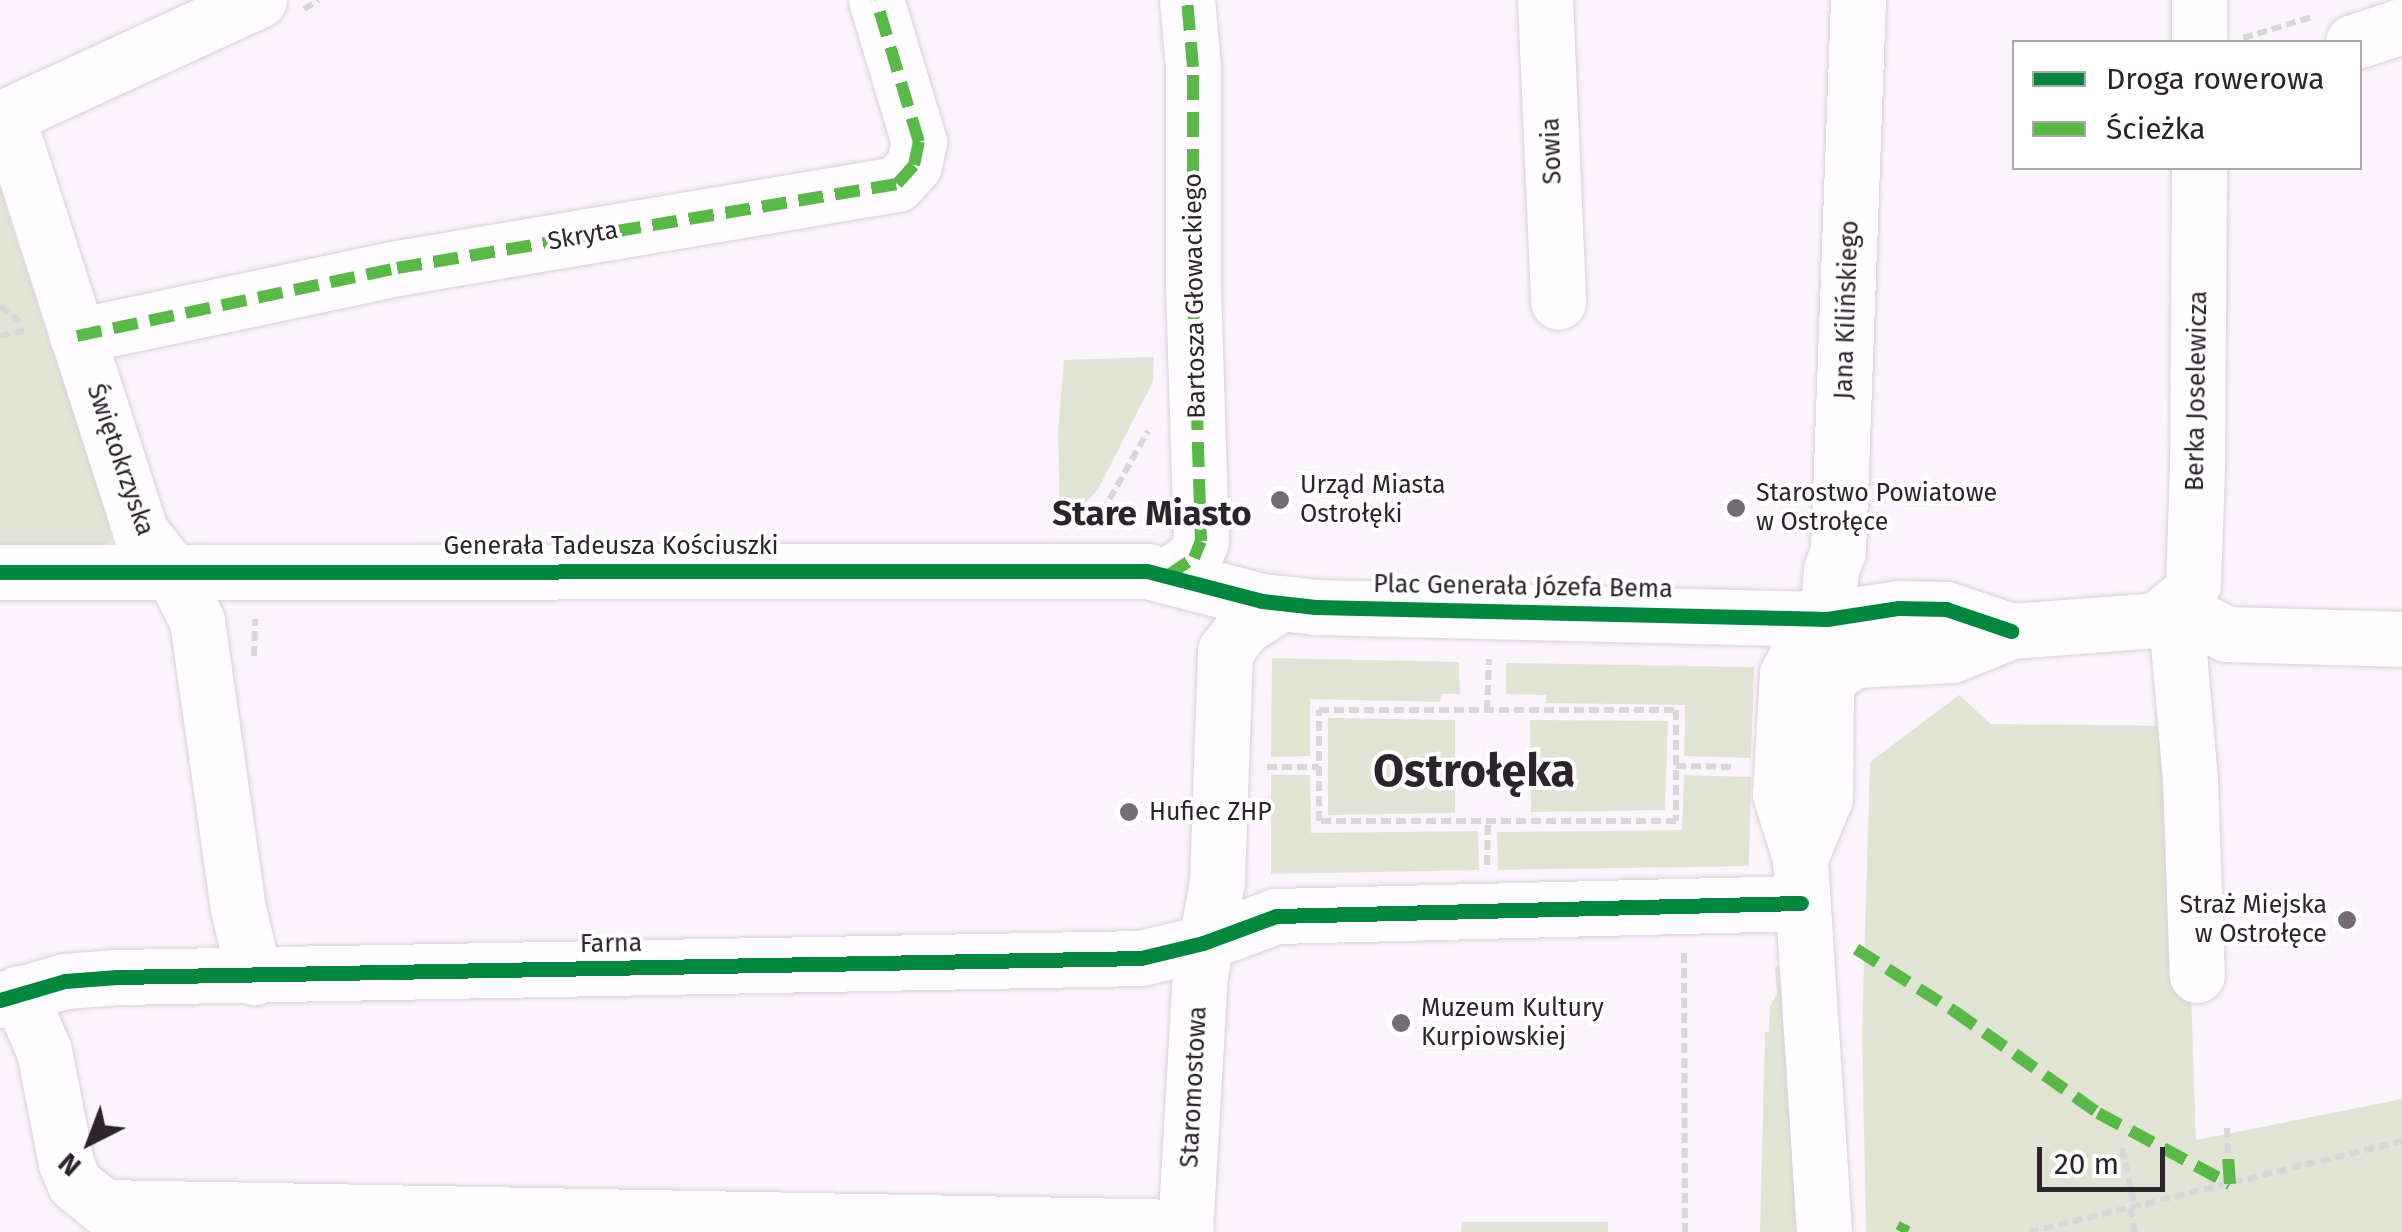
<!DOCTYPE html>
<meta charset="utf-8">
<style>
body{margin:0}
#map{position:relative;width:2402px;height:1232px;overflow:hidden;background:#fcf4fc;font-family:"Fira Sans",sans-serif}
div>[style]{position:absolute}
.green>*{inset:0;background:#e1e4d3}
.path>*{height:6px;margin-top:-3px;transform-origin:0;background:repeating-linear-gradient(90deg,#d8d6d8 0 10px,transparent 0 15px)}
.roads{filter:drop-shadow(0 0 2px #d8d0d8) drop-shadow(0 0 2px #d8d0d8)}
.minor>*{height:55px;margin:-27.5px;padding:0 27.5px;transform-origin:27.5px;border-radius:27.5px;background:#fffdff}
.quiet>*{height:12px;margin-top:-6px;transform-origin:0;background:repeating-linear-gradient(90deg,#58b947 0 25px,transparent 0 37px)}
.cycleway>*{height:15px;margin:-7.5px;padding:0 7.5px;transform-origin:7.5px;border-radius:7.5px;background:#00873e}
.dots>*{width:28px;height:28px;translate:-50% -50%;box-sizing:border-box;border:5px solid #fff;border-radius:50%}
span{translate:-50% -50%;white-space:nowrap;text-align:center;line-height:1.15;-webkit-text-stroke:8px #fff;paint-order:stroke}
.street-label{font-size:25px;color:#2c232c}
.poi-label{font-size:25px;color:#2c232c}
.left{translate:0 -50%;text-align:left}
.right{translate:-100% -50%;text-align:right}
.district-label{font-size:35px;color:#2c232c;font-weight:700}
.town-label{font-size:45px;color:#2c232c;font-weight:700}
.legend{position:absolute;left:2012px;top:40px;width:350px;height:130px;box-sizing:border-box;background:#fff;border:2px solid #aba7ab;margin:0;padding:12px 18px;list-style:none;font-size:30px;color:#2c232c}
.legend li{display:flex;align-items:center;gap:20px;height:50px}
.legend b{width:50px;border:2px solid #aba7ab}
.north{position:absolute;left:40px;top:1092px;width:100px;height:100px;-webkit-text-stroke:8px #fff;paint-order:stroke;rotate:222deg;font-size:28px;font-weight:700;line-height:40px;text-align:center;color:#2c232c}
.north::after{content:'';display:block;margin:auto;width:35px;height:45px;background:#2c232c;clip-path:polygon(50% 0,100% 100%,50% 72%,0 100%)}
.scale{position:absolute;left:2037px;top:1147px;width:128px;height:45px;box-sizing:border-box;border:5px solid #2c232c;border-top:0;padding-left:12px;font-size:30px;line-height:35px;white-space:nowrap;color:#2c232c;-webkit-text-stroke:8px #fff;paint-order:stroke}
</style>
<div id="map">
<div class="green">
<i style="clip-path:polygon(0 152px,22px 185px,5px 205px,106px 512px,112px 540px,96px 551px,0 550px)"></i>
<i style="clip-path:polygon(1154px 357px,1153px 382px,1098px 489px,1073px 517px,1060px 518px,1058px 431px,1064px 360px)"></i>
<i style="clip-path:polygon(1272px 658px,1459px 662px,1460px 694px,1441px 694px,1440px 702px,1310px 699px,1310px 756px,1271px 757px)"></i>
<i style="clip-path:polygon(1506px 663px,1754px 667px,1751px 758px,1684px 756px,1685px 705px,1546px 703px,1546px 695px,1506px 694px)"></i>
<i style="clip-path:polygon(1959px 695px,1991px 724px,2182px 726px,2196px 1140px,2402px 1099px,2402px 1232px,1866px 1232px,1862px 1033px,1870px 762px)"></i>
<i style="clip-path:polygon(1328px 718px,1455px 720px,1455px 813px,1328px 815px)"></i>
<i style="clip-path:polygon(1530px 720px,1668px 721px,1665px 810px,1531px 812px)"></i>
<i style="clip-path:polygon(1271px 775px,1310px 775px,1311px 833px,1478px 831px,1479px 870px,1271px 874px)"></i>
<i style="clip-path:polygon(1684px 775px,1751px 777px,1749px 866px,1498px 870px,1497px 832px,1682px 830px)"></i>
<i style="clip-path:polygon(1780px 963px,1798px 1232px,1760px 1232px,1765px 1032px,1769px 1032px,1770px 1007px,1777px 993px,1775px 968px)"></i>
<i style="clip-path:polygon(1462px 1222px,1608px 1222px,1608px 1232px,1461px 1232px)"></i>
</div>
<div class="path">
<i style="left:304px;top:9px;width:17px;rotate:-31deg"></i>
<i style="left:2243px;top:38px;width:72px;rotate:-16.9deg"></i>
<i style="left:0;top:307px;width:26px;rotate:36deg"></i>
<i style="left:0;top:336px;width:26px;rotate:-13deg"></i>
<i style="left:1095px;top:525px;width:108px;rotate:-60.6deg"></i>
<i style="left:254px;top:656px;width:37px;rotate:-88deg"></i>
<i style="left:1319px;top:710px;width:357px"></i>
<i style="left:1676px;top:710px;width:111px;rotate:90deg"></i>
<i style="left:1676px;top:821px;width:357px;rotate:180deg"></i>
<i style="left:1319px;top:821px;width:111px;rotate:-90deg"></i>
<i style="left:1487px;top:710px;width:51px;rotate:-87.8deg"></i>
<i style="left:1676px;top:766px;width:60px;rotate:1deg"></i>
<i style="left:1267px;top:767px;width:52px"></i>
<i style="left:1487px;top:865px;width:44px;rotate:-88.7deg"></i>
<i style="left:1684px;top:953px;width:279px;rotate:89.8deg"></i>
<i style="left:2227px;top:1128px;width:26px;rotate:88deg"></i>
<i style="left:2122px;top:1148px;width:60px;rotate:77.6deg"></i>
<i style="left:2130px;top:1208px;width:25px;rotate:78deg"></i>
<i style="left:2029px;top:1232px;width:384px;rotate:-13.7deg"></i>
</div>
<div class="roads">
<div class="minor">
<i style="left:1545px;top:0;width:302px;rotate:87.5deg"></i>
<i style="left:2199px;top:0;width:42px;rotate:90deg"></i>
<i style="left:2353px;top:42px;width:52px;rotate:-18.1deg"></i>
<i style="left:7px;top:116px;width:436px;rotate:72.2deg"></i>
<i style="left:140px;top:531px;width:53px;rotate:51.8deg"></i>
<i style="left:173px;top:573px;width:54px;rotate:63.4deg"></i>
<i style="left:197px;top:621px;width:290px;rotate:81.9deg"></i>
<i style="left:238px;top:908px;width:71px;rotate:76.9deg"></i>
<i style="left:0;top:119px;width:285px;rotate:-24.7deg"></i>
<i style="left:77px;top:336px;width:327px;rotate:-12deg"></i>
<i style="left:397px;top:268px;width:507px;rotate:-9.54deg"></i>
<i style="left:897px;top:184px;width:25px;rotate:-48deg"></i>
<i style="left:914px;top:165px;width:24px;rotate:-78deg"></i>
<i style="left:919px;top:142px;width:148px;rotate:-106.8deg"></i>
<i style="left:0;top:572px;width:1147px;rotate:-0.05deg"></i>
<i style="left:1147px;top:571px;width:119px;rotate:14.6deg"></i>
<i style="left:1262px;top:601px;width:54px;rotate:6.3deg"></i>
<i style="left:1316px;top:607px;width:511px;rotate:1.35deg"></i>
<i style="left:1827px;top:619px;width:73px;rotate:-8.7deg"></i>
<i style="left:1899px;top:608px;width:47px;rotate:1.2deg"></i>
<i style="left:1946px;top:609px;width:69px;rotate:18.7deg"></i>
<i style="left:1167px;top:576px;width:32px;rotate:-34deg"></i>
<i style="left:1194px;top:558px;width:18px;rotate:-68deg"></i>
<i style="left:1201px;top:541px;width:256px;rotate:-91.8deg"></i>
<i style="left:1193px;top:285px;width:218px;rotate:-90deg"></i>
<i style="left:1193px;top:67px;width:67px;rotate:-95.1deg"></i>
<i style="left:2175px;top:608px;width:172px;rotate:85deg"></i>
<i style="left:2190px;top:779px;width:196px;rotate:88deg"></i>
<i style="left:2175px;top:608px;width:58px;rotate:26.6deg"></i>
<i style="left:2227px;top:634px;width:175px;rotate:1.6deg"></i>
<i style="left:1829px;top:676px;width:31px;rotate:-31deg"></i>
<i style="left:1856px;top:660px;width:96px;rotate:-3deg"></i>
<i style="left:1952px;top:655px;width:64px;rotate:-22.1deg"></i>
<i style="left:2011px;top:631px;width:146px;rotate:-4.3deg"></i>
<i style="left:2157px;top:620px;width:40px;rotate:-40deg"></i>
<i style="left:2188px;top:594px;width:11px;rotate:-63deg"></i>
<i style="left:2193px;top:584px;width:115px;rotate:-88deg"></i>
<i style="left:2197px;top:469px;width:301px;rotate:-89.6deg"></i>
<i style="left:1800px;top:858px;width:65px;rotate:-67.4deg"></i>
<i style="left:1825px;top:798px;width:179px;rotate:-89.4deg"></i>
<i style="left:1827px;top:619px;width:50px;rotate:-85.4deg"></i>
<i style="left:1831px;top:569px;width:19px;rotate:-69deg"></i>
<i style="left:1838px;top:551px;width:551px;rotate:-87.92deg"></i>
<i style="left:19px;top:993px;width:63px;rotate:66.7deg"></i>
<i style="left:44px;top:1051px;width:114px;rotate:78.9deg"></i>
<i style="left:66px;top:1163px;width:23px;rotate:67deg"></i>
<i style="left:75px;top:1184px;width:36px;rotate:39deg"></i>
<i style="left:103px;top:1207px;width:1083px;rotate:1.06deg"></i>
<i style="left:0;top:1000px;width:68px;rotate:-16.3deg"></i>
<i style="left:65px;top:981px;width:52px;rotate:-4.4deg"></i>
<i style="left:117px;top:977px;width:1024px;rotate:-1.06deg"></i>
<i style="left:1141px;top:958px;width:64px;rotate:-13.6deg"></i>
<i style="left:1203px;top:943px;width:78px;rotate:-20.3deg"></i>
<i style="left:1276px;top:916px;width:525px;rotate:-1.42deg"></i>
<i style="left:1185px;top:1232px;width:257px;rotate:-86.7deg"></i>
<i style="left:1200px;top:975px;width:96px;rotate:-79.7deg"></i>
<i style="left:1217px;top:881px;width:230px;rotate:-88deg"></i>
<i style="left:1225px;top:651px;width:31px;rotate:-52deg"></i>
<i style="left:1244px;top:627px;width:44px;rotate:-33deg"></i>
<i style="left:1824px;top:1232px;width:375px;rotate:-93.7deg"></i>
<i style="left:1800px;top:858px;width:67px;rotate:-107.4deg"></i>
<i style="left:1780px;top:794px;width:120px;rotate:-86.7deg"></i>
<i style="left:1787px;top:674px;width:39px;rotate:-61deg"></i>
<i style="left:1806px;top:640px;width:30px;rotate:-45deg"></i>
</div>
</div>
<div class="quiet">
<i style="left:77px;top:336px;width:327px;rotate:-12deg"></i>
<i style="left:397px;top:268px;width:507px;rotate:-9.54deg"></i>
<i style="left:897px;top:184px;width:25px;rotate:-48deg"></i>
<i style="left:914px;top:165px;width:24px;rotate:-78deg"></i>
<i style="left:919px;top:142px;width:148px;rotate:-106.8deg"></i>
<i style="left:1167px;top:576px;width:32px;rotate:-34deg"></i>
<i style="left:1194px;top:558px;width:18px;rotate:-68deg"></i>
<i style="left:1201px;top:541px;width:256px;rotate:-91.8deg"></i>
<i style="left:1193px;top:285px;width:218px;rotate:-90deg"></i>
<i style="left:1193px;top:67px;width:67px;rotate:-95.1deg"></i>
<i style="left:1856px;top:949px;width:116px;rotate:32.3deg"></i>
<i style="left:1954px;top:1011px;width:176px;rotate:35.3deg"></i>
<i style="left:2098px;top:1113px;width:150px;rotate:28.3deg"></i>
<i style="left:2230px;top:1184px;width:30px;rotate:-94deg"></i>
<i style="left:1901px;top:1232px;width:9px;rotate:-63deg"></i>
</div>
<div class="cycleway">
<i style="left:0;top:572px;width:1147px;rotate:-0.05deg"></i>
<i style="left:1147px;top:571px;width:119px;rotate:14.6deg"></i>
<i style="left:1262px;top:601px;width:54px;rotate:6.3deg"></i>
<i style="left:1316px;top:607px;width:511px;rotate:1.35deg"></i>
<i style="left:1827px;top:619px;width:73px;rotate:-8.7deg"></i>
<i style="left:1899px;top:608px;width:47px;rotate:1.2deg"></i>
<i style="left:1946px;top:609px;width:69px;rotate:18.7deg"></i>
<i style="left:0;top:1000px;width:68px;rotate:-16.3deg"></i>
<i style="left:65px;top:981px;width:52px;rotate:-4.4deg"></i>
<i style="left:117px;top:977px;width:1024px;rotate:-1.06deg"></i>
<i style="left:1141px;top:958px;width:64px;rotate:-13.6deg"></i>
<i style="left:1203px;top:943px;width:78px;rotate:-20.3deg"></i>
<i style="left:1276px;top:916px;width:525px;rotate:-1.42deg"></i>
</div>
<div class="dots">
<i style="left:1280px;top:500px;background:#756c75"></i>
<i style="left:1736px;top:508px;background:#756c75"></i>
<i style="left:1129px;top:812px;background:#756c75"></i>
<i style="left:2347px;top:920px;background:#756c75"></i>
<i style="left:1401px;top:1023px;background:#756c75"></i>
</div>
<div class="street-label">
<span style="left:1552px;top:151px;rotate:-92deg">Sowia</span>
<span style="left:583px;top:236px;rotate:-10deg">Skryta</span>
<span style="left:1195px;top:296px;rotate:-91deg">Bartosza Głowackiego</span>
<span style="left:1847px;top:310px;rotate:-88deg">Jana Kilińskiego</span>
<span style="left:2197px;top:391px;rotate:-89deg">Berka Joselewicza</span>
<span style="left:120px;top:460px;rotate:71deg">Świętokrzyska</span>
<span style="left:611px;top:546px">Generała Tadeusza Kościuszki</span>
<span style="left:1523px;top:587px;rotate:1deg">Plac Generała Józefa Bema</span>
<span style="left:611px;top:944px;rotate:-1deg">Farna</span>
<span style="left:1194px;top:1087px;rotate:-87deg">Staromostowa</span>
</div>
<div class="poi-label">
<span class="left" style="left:1300px;top:500px">Urząd Miasta<br>Ostrołęki</span>
<span class="left" style="left:1756px;top:508px">Starostwo Powiatowe<br>w Ostrołęce</span>
<span class="left" style="left:1149px;top:812px">Hufiec ZHP</span>
<span class="right" style="left:2327px;top:920px">Straż Miejska<br>w Ostrołęce</span>
<span class="left" style="left:1421px;top:1023px">Muzeum Kultury<br>Kurpiowskiej</span>
</div>
<div class="district-label">
<span style="left:1152px;top:513px">Stare Miasto</span>
</div>
<div class="town-label">
<span style="left:1474px;top:772px">Ostrołęka</span>
</div>
<ul class="legend">
<li><b style="height:12px;background:#00873e"></b>Droga rowerowa</li>
<li><b style="height:12px;background:#58b947"></b>Ścieżka</li>
</ul>
<div class="north">N</div>
<div class="scale">20 m</div>
</div>
